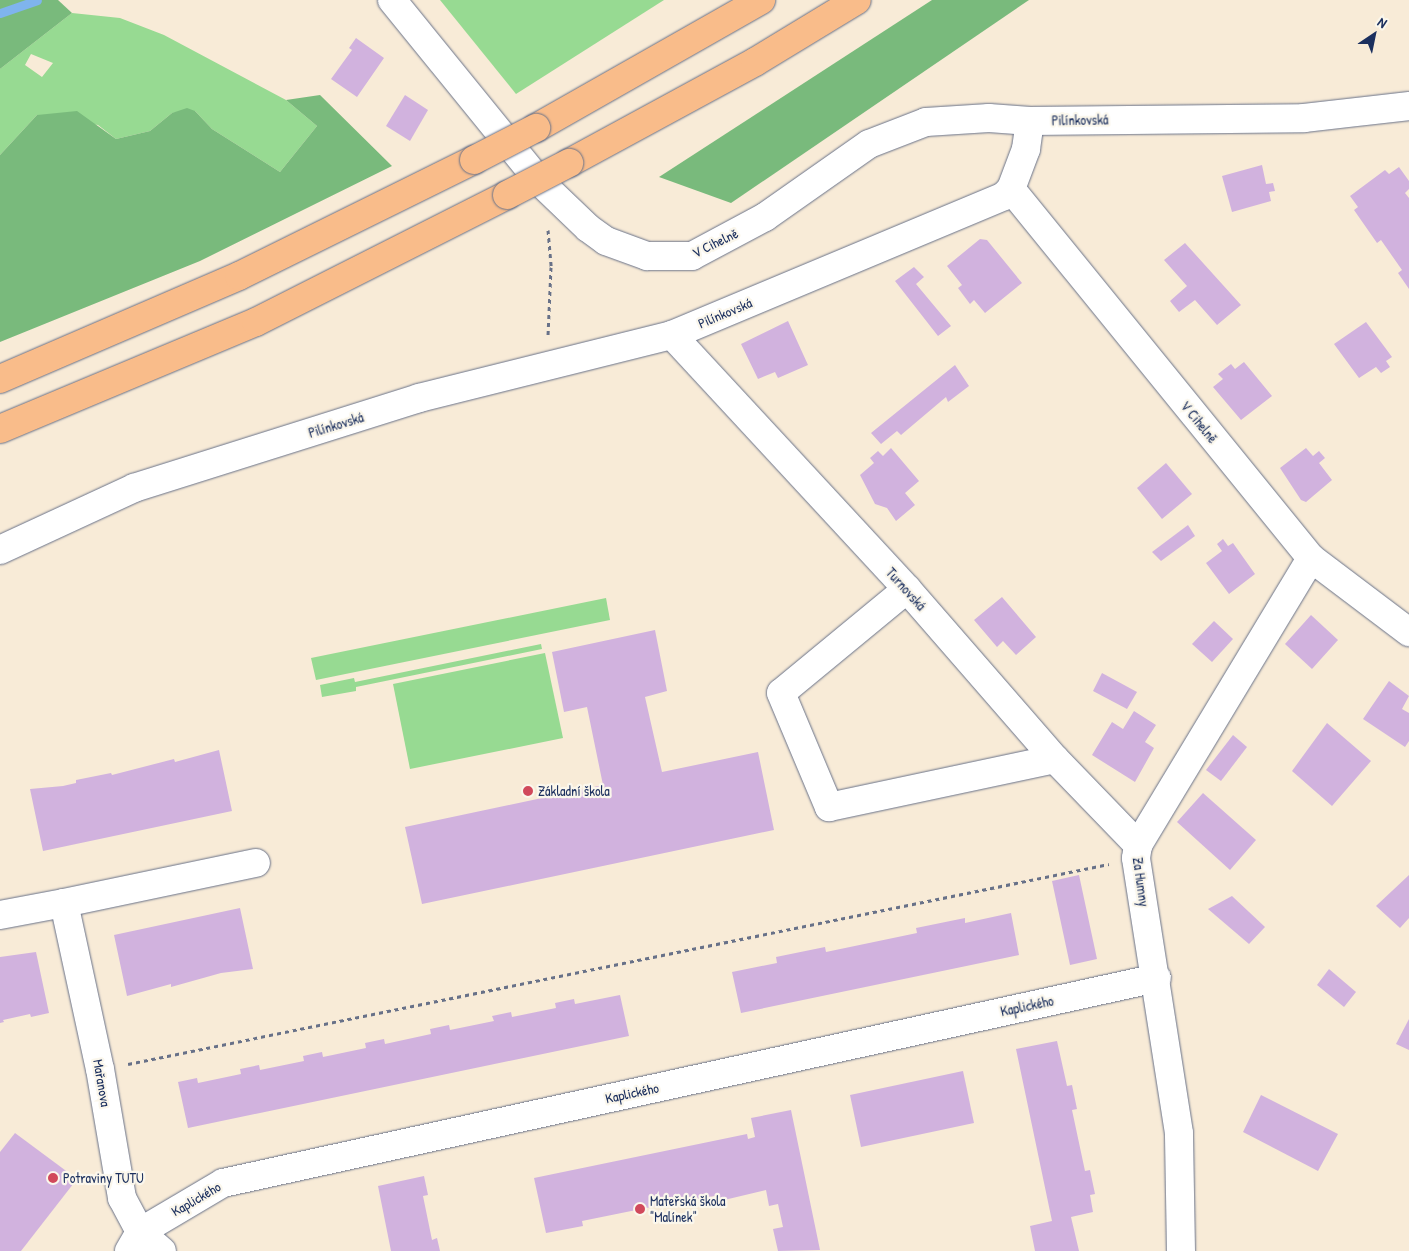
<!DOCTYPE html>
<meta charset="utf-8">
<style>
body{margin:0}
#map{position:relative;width:1409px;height:1251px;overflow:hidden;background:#f8ebd7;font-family:"Patrick Hand",sans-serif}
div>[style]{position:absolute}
.green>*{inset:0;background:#97da92}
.forest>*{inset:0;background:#79ba7c}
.stream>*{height:9px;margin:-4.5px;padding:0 4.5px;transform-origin:4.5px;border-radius:4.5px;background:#7fb4ed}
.building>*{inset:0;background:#d1b2de}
.path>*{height:3px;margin-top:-1.5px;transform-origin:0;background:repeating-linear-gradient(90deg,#687188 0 4px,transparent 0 8px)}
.roads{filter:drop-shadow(0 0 1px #687188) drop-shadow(0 0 1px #687188)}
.minor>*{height:28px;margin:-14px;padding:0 14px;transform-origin:14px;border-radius:14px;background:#fff}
.highway>*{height:28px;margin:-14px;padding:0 14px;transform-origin:14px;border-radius:14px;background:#f9bc8a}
.bridges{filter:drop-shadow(0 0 1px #687188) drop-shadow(0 0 1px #687188)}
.highway-bridge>*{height:28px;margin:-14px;padding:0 14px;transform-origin:14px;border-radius:14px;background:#f9bc8a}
.dots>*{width:14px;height:14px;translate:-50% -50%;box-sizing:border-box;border:2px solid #fbf7ec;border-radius:50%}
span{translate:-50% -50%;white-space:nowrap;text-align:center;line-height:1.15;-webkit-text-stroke:4.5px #fbf7ec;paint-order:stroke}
.street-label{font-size:14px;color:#1b2f5e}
.poi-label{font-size:14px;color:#1b2f5e}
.left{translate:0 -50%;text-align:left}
.north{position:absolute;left:1349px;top:10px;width:50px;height:50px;-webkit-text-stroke:4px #fbf7ec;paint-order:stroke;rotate:34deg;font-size:14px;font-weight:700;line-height:20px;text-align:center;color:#1b2f5e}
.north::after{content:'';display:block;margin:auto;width:18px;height:22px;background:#1b2f5e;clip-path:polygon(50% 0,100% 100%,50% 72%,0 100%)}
</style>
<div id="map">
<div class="green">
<i style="clip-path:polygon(440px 0,664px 0,516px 94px)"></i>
<i style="clip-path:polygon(evenodd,72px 13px,120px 18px,164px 35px,286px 100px,317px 126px,280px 172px,212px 129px,195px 111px,172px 113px,150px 131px,116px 139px,98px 125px,37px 115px,0 155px,0 69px,72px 13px,31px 54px,53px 63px,42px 77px,25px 65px,31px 54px)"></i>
<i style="clip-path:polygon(606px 598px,610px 620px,316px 680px,311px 658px)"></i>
<i style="clip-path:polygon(541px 644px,542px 649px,356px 687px,356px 691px,322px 697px,320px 685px,354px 678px,355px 682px)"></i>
<i style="clip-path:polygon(545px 653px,563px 738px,410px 769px,393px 684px)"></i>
</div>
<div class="forest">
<i style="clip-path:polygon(0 0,58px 0,72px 13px,0 69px)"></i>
<i style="clip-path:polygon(932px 0,1029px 0,731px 203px,659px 177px)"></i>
<i style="clip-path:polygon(320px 95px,392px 166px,200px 261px,0 342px,0 155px,37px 115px,77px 111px,116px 139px,150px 131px,172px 113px,187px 108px,195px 111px,212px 129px,280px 172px,317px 126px,286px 100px)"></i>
</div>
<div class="stream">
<i style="left:0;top:13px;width:39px;rotate:-19deg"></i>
</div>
<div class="building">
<i style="clip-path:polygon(356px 38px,384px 58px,357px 97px,331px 79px,352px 50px,349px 48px)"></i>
<i style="clip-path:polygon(405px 95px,428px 110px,410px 141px,386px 126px)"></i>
<i style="clip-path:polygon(1262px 165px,1266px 184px,1273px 183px,1275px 191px,1269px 192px,1271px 201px,1232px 212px,1222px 176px)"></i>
<i style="clip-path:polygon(1399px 167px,1409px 181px,1409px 189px,1405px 193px,1409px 198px,1409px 289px,1398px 273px,1402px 270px,1381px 240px,1377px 243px,1354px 210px,1358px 207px,1350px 196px,1385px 170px,1389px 174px)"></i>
<i style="clip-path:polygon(980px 239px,987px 240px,1022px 283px,985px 313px,974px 300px,970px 304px,958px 288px,962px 285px,947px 266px)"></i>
<i style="clip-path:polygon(1185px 243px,1241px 305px,1217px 325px,1195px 300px,1179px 312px,1170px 301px,1187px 286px,1164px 260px)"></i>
<i style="clip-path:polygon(914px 267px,924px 277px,916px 284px,951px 326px,938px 336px,895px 281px)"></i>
<i style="clip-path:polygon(788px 321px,808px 365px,778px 378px,775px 372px,758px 379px,741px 344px)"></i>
<i style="clip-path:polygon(1366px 322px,1392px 357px,1386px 361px,1390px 367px,1381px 373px,1376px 367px,1359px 378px,1334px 344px)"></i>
<i style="clip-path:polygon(1244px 362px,1272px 396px,1241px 420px,1213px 387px,1223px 379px,1218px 374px,1231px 364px,1235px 369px)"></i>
<i style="clip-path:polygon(955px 365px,969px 386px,948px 402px,946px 397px,901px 435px,897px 431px,881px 444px,871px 433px)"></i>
<i style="clip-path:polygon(891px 448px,919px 481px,905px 493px,915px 505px,896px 521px,887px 508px,875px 504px,860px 475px,874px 463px,870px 458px,878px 451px,883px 456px)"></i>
<i style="clip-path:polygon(1306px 448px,1313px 456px,1319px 451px,1325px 458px,1319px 463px,1332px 480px,1306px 502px,1301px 500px,1280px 468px)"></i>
<i style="clip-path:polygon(1166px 463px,1192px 494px,1162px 519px,1137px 488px)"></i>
<i style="clip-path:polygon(1188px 525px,1195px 536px,1161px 561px,1152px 552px)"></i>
<i style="clip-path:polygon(1223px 539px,1228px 546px,1233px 543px,1255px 574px,1229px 594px,1206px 563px,1222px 551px,1217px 544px)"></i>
<i style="clip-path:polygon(1002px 597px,1036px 637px,1016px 655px,1003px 641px,997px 647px,974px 620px)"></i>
<i style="clip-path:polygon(1311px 615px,1338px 640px,1312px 669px,1285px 644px)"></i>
<i style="clip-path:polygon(1214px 621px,1233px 639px,1212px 662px,1192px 644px)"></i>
<i style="clip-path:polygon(655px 630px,667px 691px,645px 697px,662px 772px,758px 752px,774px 830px,422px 904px,405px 827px,603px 785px,587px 707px,564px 712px,552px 652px)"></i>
<i style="clip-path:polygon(1102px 673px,1137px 692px,1127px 709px,1093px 691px)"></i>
<i style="clip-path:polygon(1389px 681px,1409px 696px,1402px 709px,1409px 713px,1409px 741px,1405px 747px,1363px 719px)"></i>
<i style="clip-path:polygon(1134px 711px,1156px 725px,1145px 742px,1154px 748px,1135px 782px,1092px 755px,1112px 722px,1123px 729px)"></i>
<i style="clip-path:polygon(1327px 723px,1371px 761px,1332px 806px,1292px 771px)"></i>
<i style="clip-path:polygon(1233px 735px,1247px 747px,1221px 781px,1206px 770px)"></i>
<i style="clip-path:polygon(219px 750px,232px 811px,43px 851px,30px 789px,63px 786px,76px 783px,76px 780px,111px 773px,112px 775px,174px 759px,175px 762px)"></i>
<i style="clip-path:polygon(1203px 793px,1256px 840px,1230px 870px,1177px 822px)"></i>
<i style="clip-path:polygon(1079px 875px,1097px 959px,1070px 965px,1052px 881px)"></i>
<i style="clip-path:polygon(1409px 875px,1409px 918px,1400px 928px,1376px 906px)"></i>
<i style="clip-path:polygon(1232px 896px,1265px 927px,1249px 944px,1208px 909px)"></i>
<i style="clip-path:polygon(240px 908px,253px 969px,221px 973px,171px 987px,171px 984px,127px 996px,114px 935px)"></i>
<i style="clip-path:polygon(1011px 913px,1019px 955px,741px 1013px,732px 972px,777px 963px,776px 957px,825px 947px,826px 952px,917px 933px,916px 928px,965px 918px,965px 923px)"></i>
<i style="clip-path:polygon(36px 952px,49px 1013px,31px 1017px,30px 1014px,3px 1020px,4px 1022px,0 1023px,0 957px)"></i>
<i style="clip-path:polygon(1329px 969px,1356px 992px,1344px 1007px,1317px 985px)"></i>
<i style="clip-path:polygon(620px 995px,629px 1036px,188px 1128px,178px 1082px,197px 1078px,198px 1083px,241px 1074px,240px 1069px,259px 1065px,260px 1070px,304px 1061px,303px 1056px,322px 1052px,323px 1057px,366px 1048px,365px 1043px,384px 1039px,385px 1044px,431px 1034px,430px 1029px,449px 1025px,450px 1030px,494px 1021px,492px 1016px,511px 1012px,512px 1017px,556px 1008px,555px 1003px,574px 999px,575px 1004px)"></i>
<i style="clip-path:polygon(1409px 1019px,1409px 1050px,1396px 1044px)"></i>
<i style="clip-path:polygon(1057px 1041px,1067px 1086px,1072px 1085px,1077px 1109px,1072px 1110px,1085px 1171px,1090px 1170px,1095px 1194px,1090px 1195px,1093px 1212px,1071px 1217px,1079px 1251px,1035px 1251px,1030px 1226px,1052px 1221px,1016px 1049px)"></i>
<i style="clip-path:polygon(963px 1071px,974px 1123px,861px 1147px,850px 1095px)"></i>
<i style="clip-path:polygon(1261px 1095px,1338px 1134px,1318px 1171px,1243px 1132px)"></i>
<i style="clip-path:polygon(791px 1110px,820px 1250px,778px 1251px,773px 1229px,783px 1227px,778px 1204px,769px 1206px,766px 1190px,720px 1201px,720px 1195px,651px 1207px,582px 1221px,583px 1226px,546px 1233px,534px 1178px,747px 1134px,748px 1139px,755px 1137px,751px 1118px)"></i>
<i style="clip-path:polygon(15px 1133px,77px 1179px,21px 1251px,0 1251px,0 1152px)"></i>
<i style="clip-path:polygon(424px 1176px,428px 1195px,423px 1196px,432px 1240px,437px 1238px,440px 1251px,391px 1251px,378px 1186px)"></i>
</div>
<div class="path">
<i style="left:548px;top:230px;width:37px;rotate:85deg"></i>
<i style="left:551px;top:267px;width:70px;rotate:92.5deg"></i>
<i style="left:128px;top:1064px;width:1001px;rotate:-11.52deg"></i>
</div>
<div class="roads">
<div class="minor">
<i style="left:392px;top:0;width:235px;rotate:50.9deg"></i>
<i style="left:540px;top:182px;width:66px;rotate:43.8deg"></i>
<i style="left:588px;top:228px;width:22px;rotate:36deg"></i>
<i style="left:606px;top:241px;width:44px;rotate:20.1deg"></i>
<i style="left:647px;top:256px;width:45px"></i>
<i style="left:692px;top:256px;width:83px;rotate:-28.1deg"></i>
<i style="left:765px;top:217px;width:127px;rotate:-35.1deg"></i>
<i style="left:869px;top:144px;width:61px;rotate:-21.1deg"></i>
<i style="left:926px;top:122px;width:63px;rotate:-3.6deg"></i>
<i style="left:989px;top:118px;width:41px;rotate:4.2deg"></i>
<i style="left:1030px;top:121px;width:274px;rotate:-0.6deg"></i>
<i style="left:1304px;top:118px;width:106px;rotate:-6.5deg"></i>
<i style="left:1011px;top:189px;width:476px;rotate:50.9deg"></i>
<i style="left:1311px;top:558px;width:123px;rotate:37.1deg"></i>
<i style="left:672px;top:335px;width:346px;rotate:47.2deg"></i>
<i style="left:907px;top:589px;width:225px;rotate:49deg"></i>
<i style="left:1055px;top:759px;width:120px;rotate:46deg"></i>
<i style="left:0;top:550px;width:148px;rotate:-24.8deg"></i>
<i style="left:134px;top:488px;width:299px;rotate:-17.5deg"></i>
<i style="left:419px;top:398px;width:261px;rotate:-14deg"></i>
<i style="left:672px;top:335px;width:360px;rotate:-22.7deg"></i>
<i style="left:1004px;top:196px;width:10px;rotate:-45deg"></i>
<i style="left:1011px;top:189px;width:43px;rotate:-69.4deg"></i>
<i style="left:1026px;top:149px;width:28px;rotate:-82deg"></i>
<i style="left:907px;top:589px;width:163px;rotate:140.5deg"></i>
<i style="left:781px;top:693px;width:124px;rotate:67.2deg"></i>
<i style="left:829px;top:807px;width:231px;rotate:-12deg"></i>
<i style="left:64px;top:903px;width:196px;rotate:-11.8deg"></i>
<i style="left:0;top:915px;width:65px;rotate:-10.6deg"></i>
<i style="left:64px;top:903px;width:170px;rotate:77.8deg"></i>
<i style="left:100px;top:1069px;width:131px;rotate:80.3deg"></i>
<i style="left:122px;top:1198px;width:38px;rotate:62deg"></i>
<i style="left:140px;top:1232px;width:29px;rotate:41deg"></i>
<i style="left:129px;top:1251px;width:22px;rotate:-60deg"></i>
<i style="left:140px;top:1232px;width:96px;rotate:-30.6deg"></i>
<i style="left:223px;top:1183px;width:956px;rotate:-12.38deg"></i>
<i style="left:1181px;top:1251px;width:118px;rotate:-91deg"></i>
<i style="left:1179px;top:1133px;width:278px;rotate:-98.9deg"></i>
<i style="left:1136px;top:858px;width:13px;rotate:-81deg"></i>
<i style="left:1138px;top:845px;width:335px;rotate:-58.9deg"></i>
</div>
<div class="highway">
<i style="left:536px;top:128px;width:259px;rotate:-29.6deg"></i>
<i style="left:569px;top:163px;width:212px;rotate:-28.5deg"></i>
<i style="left:755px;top:62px;width:119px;rotate:-31.3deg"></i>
<i style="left:0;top:379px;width:260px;rotate:-23.3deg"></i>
<i style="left:239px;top:276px;width:262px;rotate:-26.3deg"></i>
<i style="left:0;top:429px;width:277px;rotate:-22.7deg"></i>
<i style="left:256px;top:322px;width:281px;rotate:-26.8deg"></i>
</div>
</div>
<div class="bridges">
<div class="highway-bridge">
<i style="left:474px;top:160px;width:70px;rotate:-27.3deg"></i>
<i style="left:507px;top:195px;width:70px;rotate:-27.3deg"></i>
</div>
</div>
<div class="dots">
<i style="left:528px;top:791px;background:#d1495b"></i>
<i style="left:53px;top:1178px;background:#d1495b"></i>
<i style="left:640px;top:1209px;background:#d1495b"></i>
</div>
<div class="street-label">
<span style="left:1080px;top:120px;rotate:-1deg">Pilínkovská</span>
<span style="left:715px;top:243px;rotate:-26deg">V Cihelně</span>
<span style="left:725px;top:313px;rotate:-23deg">Pilínkovská</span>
<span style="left:1199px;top:422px;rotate:51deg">V Cihelně</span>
<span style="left:336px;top:425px;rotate:-17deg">Pilínkovská</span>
<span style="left:906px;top:589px;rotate:48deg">Turnovská</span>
<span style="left:1141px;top:882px;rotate:82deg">Za Humny</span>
<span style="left:1027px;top:1006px;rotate:-12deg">Kaplického</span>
<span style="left:102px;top:1083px;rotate:80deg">Mařanova</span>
<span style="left:632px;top:1093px;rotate:-12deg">Kaplického</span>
<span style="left:196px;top:1199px;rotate:-30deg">Kaplického</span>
</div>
<div class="poi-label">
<span class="left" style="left:538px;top:791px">Základní škola</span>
<span class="left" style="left:63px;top:1178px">Potraviny TUTU</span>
<span class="left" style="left:650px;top:1209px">Mateřská škola<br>"Malínek"</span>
</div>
<div class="north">N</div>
</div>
